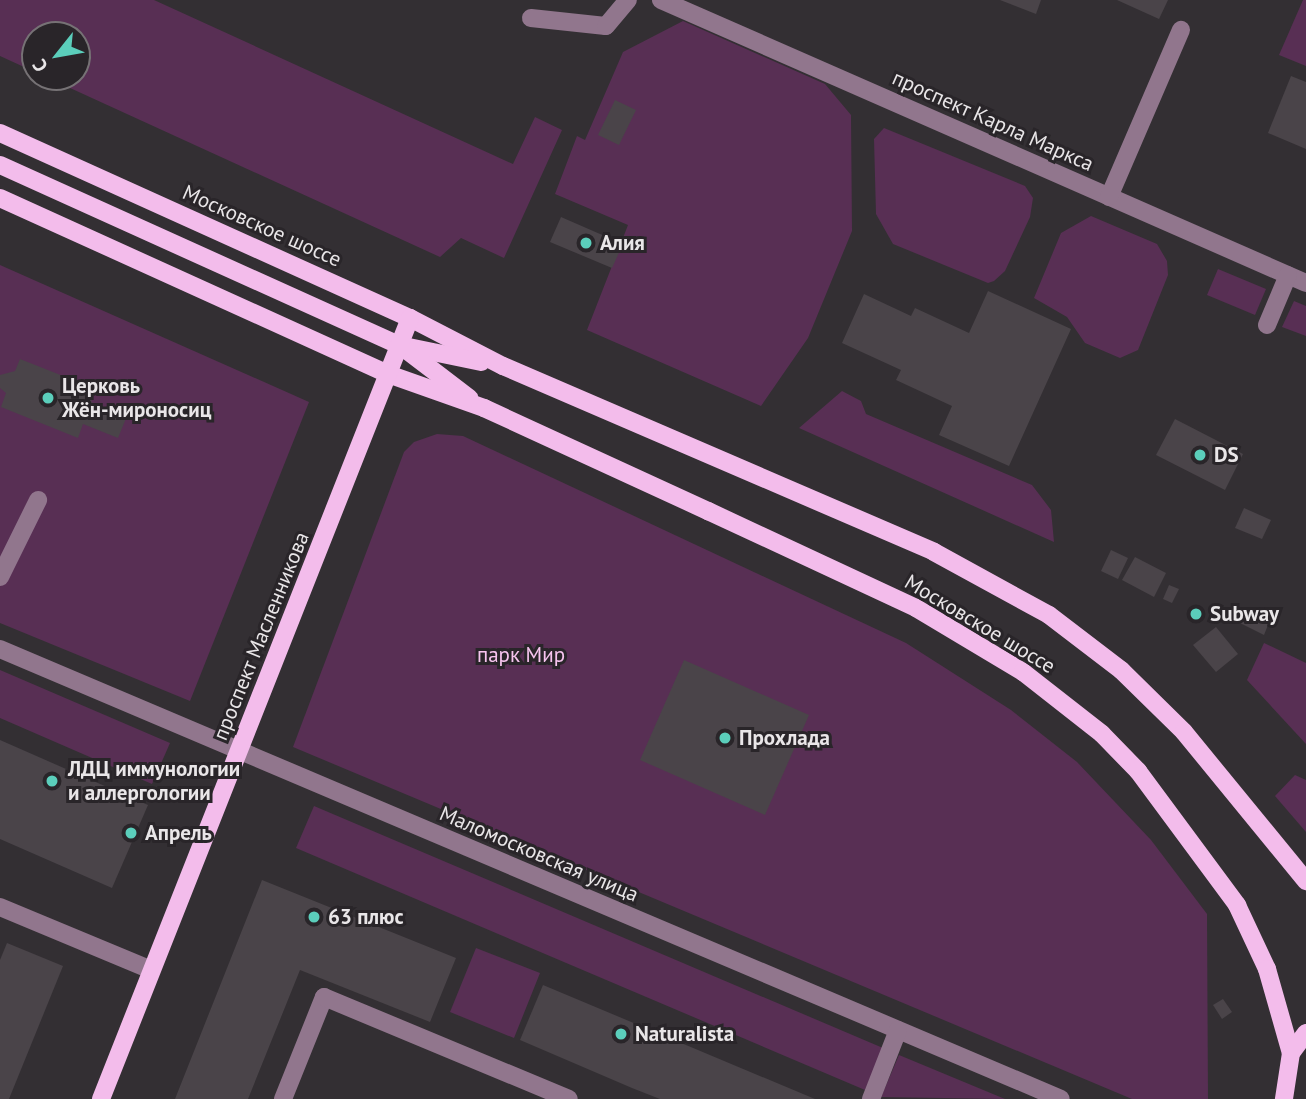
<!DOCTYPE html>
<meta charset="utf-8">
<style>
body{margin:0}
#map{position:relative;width:1306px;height:1099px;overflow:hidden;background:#332f33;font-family:"PT Sans",sans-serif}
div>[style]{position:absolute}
.green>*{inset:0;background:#582f54}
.building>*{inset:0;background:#4a4449}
.minor>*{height:18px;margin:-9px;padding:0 9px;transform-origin:9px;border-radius:9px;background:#91768d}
.major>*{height:18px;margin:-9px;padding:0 9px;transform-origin:9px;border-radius:9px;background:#f3bceb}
.dots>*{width:19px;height:19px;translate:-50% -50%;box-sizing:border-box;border:4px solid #292529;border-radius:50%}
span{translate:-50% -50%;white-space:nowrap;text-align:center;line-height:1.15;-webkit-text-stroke:6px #292529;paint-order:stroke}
.street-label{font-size:21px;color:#e9e6e8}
.poi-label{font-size:21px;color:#e9e6e8;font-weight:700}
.left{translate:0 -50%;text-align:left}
.park-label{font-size:21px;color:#f7c4ef}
.north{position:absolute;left:21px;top:21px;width:70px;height:70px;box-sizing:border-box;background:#292529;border:2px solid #767275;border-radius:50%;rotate:239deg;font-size:19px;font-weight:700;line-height:28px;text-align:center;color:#e9e6e8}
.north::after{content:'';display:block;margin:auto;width:24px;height:32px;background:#5bcebb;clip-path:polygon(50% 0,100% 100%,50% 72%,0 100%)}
</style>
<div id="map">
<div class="green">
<i style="clip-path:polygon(0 0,154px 0,513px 164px,535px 117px,562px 130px,504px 258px,461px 238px,440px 257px,46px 77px,77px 77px,77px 35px,35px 35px,35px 72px,0 56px)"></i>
<i style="clip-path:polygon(1303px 0,1306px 0,1306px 66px,1279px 55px)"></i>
<i style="clip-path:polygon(683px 21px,825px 84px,851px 115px,852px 231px,808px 338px,761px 406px,587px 330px,628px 225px,555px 194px,577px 136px,585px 140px,623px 52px)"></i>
<i style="clip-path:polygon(884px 128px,1025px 186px,1033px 198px,1030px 217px,1005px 271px,994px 281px,988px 283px,893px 244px,876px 214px,874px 139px)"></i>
<i style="clip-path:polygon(1091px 216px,1157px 244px,1167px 261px,1168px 275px,1138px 350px,1120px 358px,1085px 343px,1067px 317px,1034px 298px,1061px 233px)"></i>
<i style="clip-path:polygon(0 265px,309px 402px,190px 701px,0 623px)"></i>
<i style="clip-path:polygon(1218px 269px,1266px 289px,1255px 315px,1207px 295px)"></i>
<i style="clip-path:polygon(1294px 301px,1306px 306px,1306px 336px,1282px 327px)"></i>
<i style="clip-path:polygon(842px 391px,861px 401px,866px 414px,1032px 485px,1051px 510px,1054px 542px,799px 428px)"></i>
<i style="clip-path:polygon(437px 434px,463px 436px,906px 643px,1011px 710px,1077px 762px,1151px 840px,1207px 914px,1208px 1099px,1132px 1099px,293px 747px,404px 452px,414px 442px)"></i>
<i style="clip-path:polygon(1264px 643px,1306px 663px,1306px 744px,1247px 680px)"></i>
<i style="clip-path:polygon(0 670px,170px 743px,152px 784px,0 718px)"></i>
<i style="clip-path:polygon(1295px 775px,1306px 780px,1306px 832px,1275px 796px)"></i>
<i style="clip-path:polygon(314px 806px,883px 1048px,865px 1090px,296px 848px)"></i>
<i style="clip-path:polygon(476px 948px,540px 973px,514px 1038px,450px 1012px)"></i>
<i style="clip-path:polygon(899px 1055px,1005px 1099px,881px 1097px)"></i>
</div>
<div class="building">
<i style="clip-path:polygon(1000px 0,1041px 0,1036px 14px)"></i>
<i style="clip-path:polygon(1117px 0,1168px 0,1159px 19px)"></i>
<i style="clip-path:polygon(1291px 76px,1306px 82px,1306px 149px,1268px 133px)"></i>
<i style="clip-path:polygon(615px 100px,636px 110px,619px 145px,598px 135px)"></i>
<i style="clip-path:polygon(561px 217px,623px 244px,612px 268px,550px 242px)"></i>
<i style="clip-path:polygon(988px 291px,1071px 329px,1009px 466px,939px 435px,952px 406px,896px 380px,901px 370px,842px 343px,864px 294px,911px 316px,915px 308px,969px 333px)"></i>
<i style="clip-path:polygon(20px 359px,96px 389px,91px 402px,127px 416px,118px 438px,83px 424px,78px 438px,1px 407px,6px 393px,0 388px,0 375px,15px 371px)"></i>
<i style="clip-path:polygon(1175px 419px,1243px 454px,1225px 490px,1156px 455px)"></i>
<i style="clip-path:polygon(1244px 508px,1271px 520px,1262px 539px,1235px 528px)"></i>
<i style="clip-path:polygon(1111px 550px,1128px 558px,1118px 579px,1101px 571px)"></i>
<i style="clip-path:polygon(1135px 557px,1166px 573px,1154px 597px,1122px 580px)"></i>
<i style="clip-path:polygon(1169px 585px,1179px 589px,1172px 603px,1163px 599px)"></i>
<i style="clip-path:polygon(1245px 608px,1270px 620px,1264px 635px,1238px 622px)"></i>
<i style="clip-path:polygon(1216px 627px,1238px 654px,1216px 672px,1193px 645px)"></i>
<i style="clip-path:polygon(684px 660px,809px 715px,765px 815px,640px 760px)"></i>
<i style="clip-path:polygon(0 740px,148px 805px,112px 888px,0 839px)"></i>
<i style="clip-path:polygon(262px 880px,456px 958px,430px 1022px,300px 970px,248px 1099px,175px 1099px)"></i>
<i style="clip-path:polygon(7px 943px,63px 966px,9px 1099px,0 1099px,0 960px)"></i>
<i style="clip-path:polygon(543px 985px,815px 1099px,660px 1099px,632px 1088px,520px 1040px)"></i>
<i style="clip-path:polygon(1223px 999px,1232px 1012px,1222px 1019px,1213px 1005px)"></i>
</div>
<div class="minor">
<i style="left:661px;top:0;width:704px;rotate:23.69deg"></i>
<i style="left:531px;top:18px;width:75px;rotate:6.1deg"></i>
<i style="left:606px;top:26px;width:34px;rotate:-50deg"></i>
<i style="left:1109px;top:197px;width:182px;rotate:-66.7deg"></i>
<i style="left:1267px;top:325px;width:54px;rotate:-67.2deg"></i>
<i style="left:0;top:577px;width:86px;rotate:-63.7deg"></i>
<i style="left:0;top:649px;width:1152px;rotate:22.98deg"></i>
<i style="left:0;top:907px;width:161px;rotate:22.6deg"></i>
<i style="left:283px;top:1099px;width:110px;rotate:-68.1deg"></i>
<i style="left:324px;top:997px;width:265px;rotate:22.6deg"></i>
<i style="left:871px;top:1099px;width:74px;rotate:-68.6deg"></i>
</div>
<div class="major">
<i style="left:0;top:133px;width:450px;rotate:24.3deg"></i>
<i style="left:410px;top:318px;width:105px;rotate:27.3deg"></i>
<i style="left:503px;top:366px;width:469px;rotate:23.3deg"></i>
<i style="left:934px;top:552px;width:131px;rotate:28.7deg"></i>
<i style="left:1049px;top:615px;width:91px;rotate:37.4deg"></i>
<i style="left:1121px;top:670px;width:88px;rotate:44.5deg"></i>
<i style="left:1184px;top:732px;width:193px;rotate:50.7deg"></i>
<i style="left:0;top:165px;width:438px;rotate:24.3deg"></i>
<i style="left:399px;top:345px;width:84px;rotate:11.7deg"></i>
<i style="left:0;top:198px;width:426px;rotate:24.4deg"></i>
<i style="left:388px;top:374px;width:102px;rotate:19.5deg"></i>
<i style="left:484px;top:408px;width:247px;rotate:24.7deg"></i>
<i style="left:708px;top:511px;width:230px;rotate:25deg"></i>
<i style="left:916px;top:608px;width:125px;rotate:30.9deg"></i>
<i style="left:1023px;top:672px;width:100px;rotate:38.1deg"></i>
<i style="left:1102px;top:734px;width:52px;rotate:45.8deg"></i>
<i style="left:1138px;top:771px;width:167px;rotate:53.5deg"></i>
<i style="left:1237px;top:905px;width:71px;rotate:64.9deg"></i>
<i style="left:1267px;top:969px;width:87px;rotate:74.1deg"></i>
<i style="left:1291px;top:1053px;width:47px;rotate:98.7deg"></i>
<i style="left:405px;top:349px;width:81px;rotate:37.4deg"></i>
<i style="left:1291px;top:1053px;width:25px;rotate:-53deg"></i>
<i style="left:101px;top:1099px;width:840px;rotate:-68.41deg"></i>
</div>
<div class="dots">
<i style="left:586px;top:243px;background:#5bcebb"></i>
<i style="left:48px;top:398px;background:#5bcebb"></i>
<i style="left:1200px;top:455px;background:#5bcebb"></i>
<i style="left:1196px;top:614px;background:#5bcebb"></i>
<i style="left:725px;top:738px;background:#5bcebb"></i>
<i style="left:52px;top:781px;background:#5bcebb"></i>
<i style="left:131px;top:833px;background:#5bcebb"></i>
<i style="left:314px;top:917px;background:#5bcebb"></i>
<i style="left:621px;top:1034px;background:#5bcebb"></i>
</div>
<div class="street-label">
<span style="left:993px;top:121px;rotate:24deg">проспект Карла Маркса</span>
<span style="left:262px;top:226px;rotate:24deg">Московское шоссе</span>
<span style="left:980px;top:624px;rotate:31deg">Московское шоссе</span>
<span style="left:261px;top:636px;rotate:-68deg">проспект Масленникова</span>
<span style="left:539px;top:854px;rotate:23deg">Маломосковская улица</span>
</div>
<div class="poi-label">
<span class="left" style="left:600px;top:243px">Алия</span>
<span class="left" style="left:62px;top:398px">Церковь<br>Жён-мироносиц</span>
<span class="left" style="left:1214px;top:455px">DS</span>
<span class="left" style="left:1210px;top:614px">Subway</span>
<span class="left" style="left:739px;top:738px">Прохлада</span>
<span class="left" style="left:68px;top:781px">ЛДЦ иммунологии<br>и аллергологии</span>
<span class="left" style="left:145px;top:833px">Апрель</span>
<span class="left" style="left:328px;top:917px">63 плюс</span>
<span class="left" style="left:635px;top:1034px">Naturalista</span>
</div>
<div class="park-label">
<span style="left:521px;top:655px">парк Мир</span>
</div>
<div class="north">С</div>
</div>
